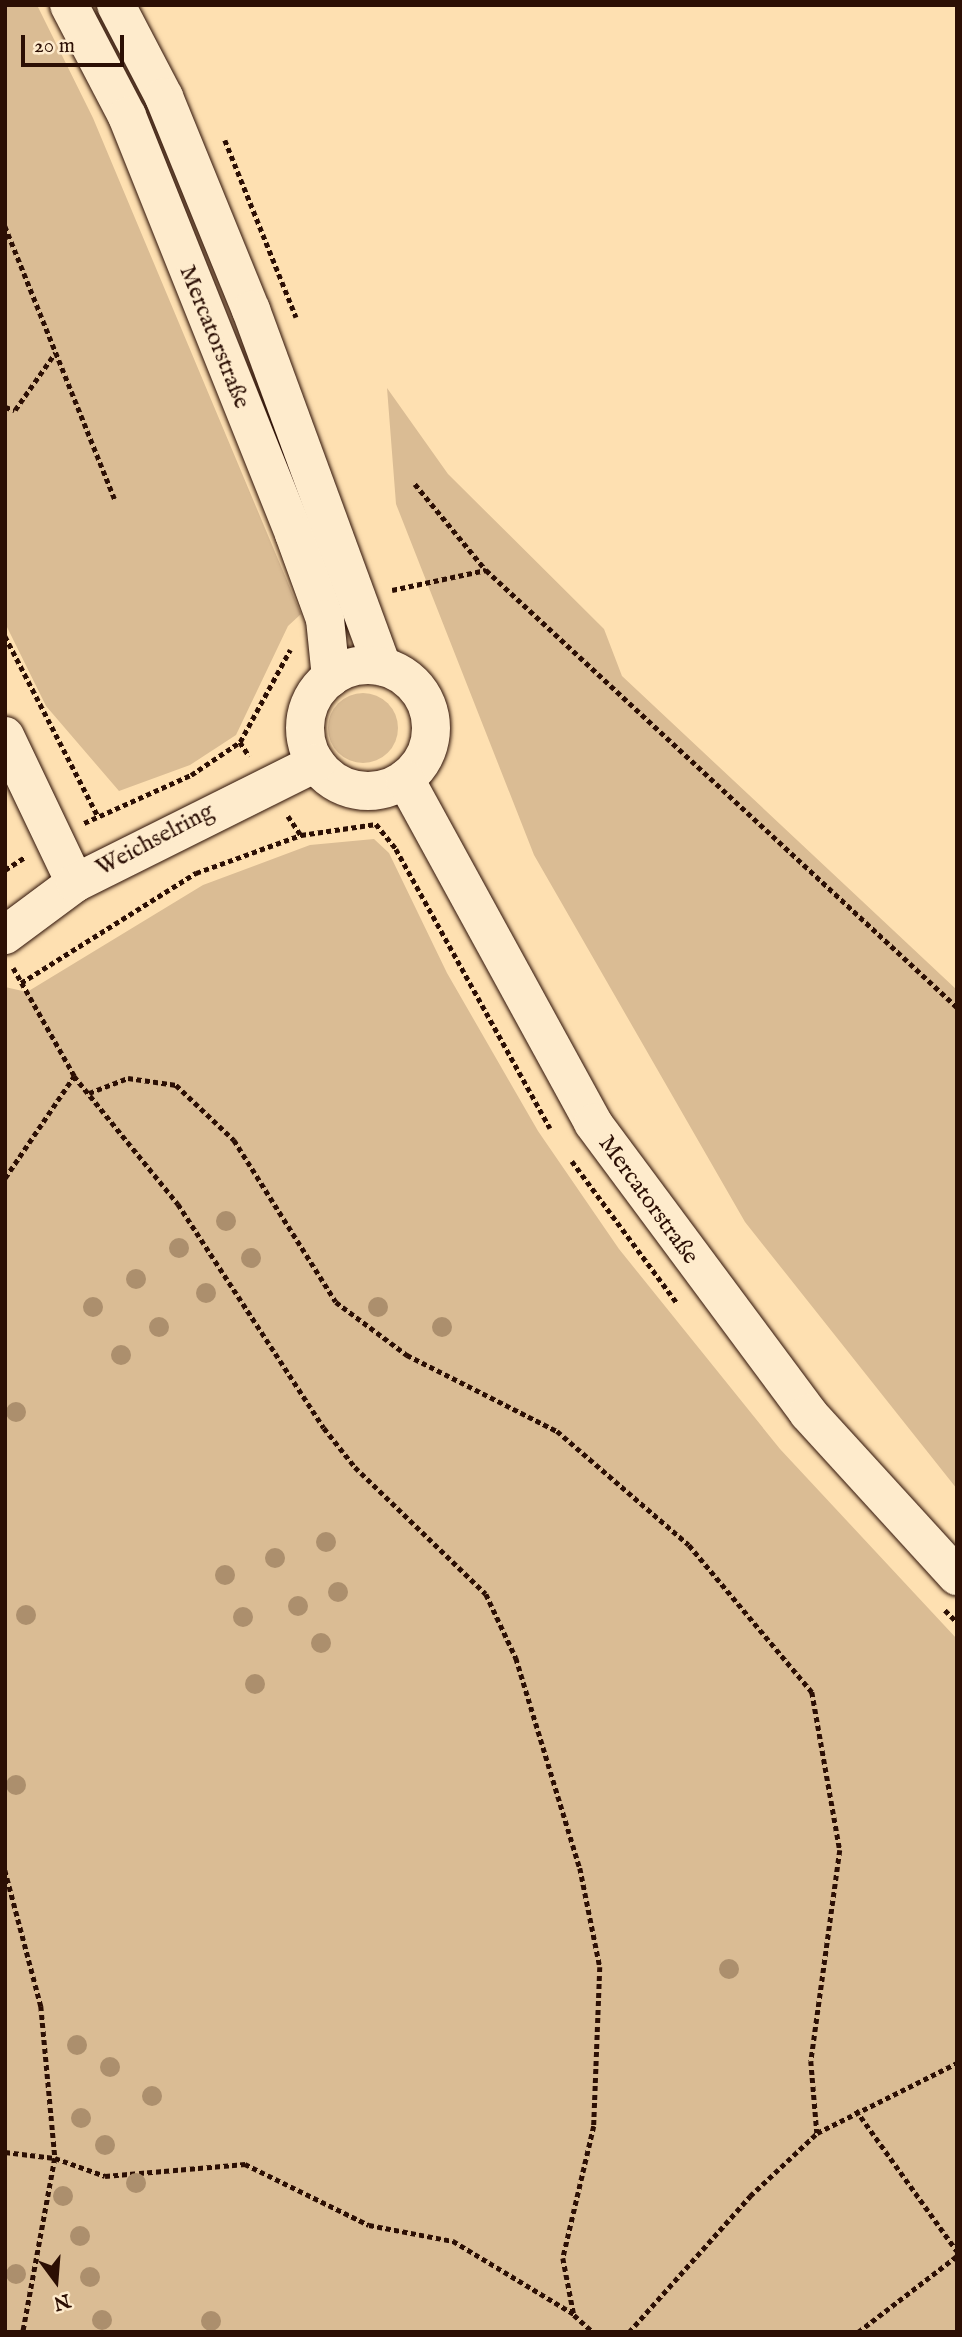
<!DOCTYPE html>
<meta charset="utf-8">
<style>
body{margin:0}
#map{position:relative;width:962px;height:2337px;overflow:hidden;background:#fee0b1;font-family:"IM FELL English",serif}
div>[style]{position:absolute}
.green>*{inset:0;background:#dabc94}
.round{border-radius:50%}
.path>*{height:4.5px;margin-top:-2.25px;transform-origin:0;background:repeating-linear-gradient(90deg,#2c0f04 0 5px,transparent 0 8.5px)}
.roads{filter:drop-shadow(0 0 2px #2c0f04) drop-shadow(0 0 2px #2c0f04)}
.secondary>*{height:38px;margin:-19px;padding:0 19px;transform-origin:19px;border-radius:19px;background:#feebcc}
.secondary>.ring{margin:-19px;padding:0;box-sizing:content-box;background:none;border:38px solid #feebcc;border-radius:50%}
.trees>*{width:20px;height:20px;margin:-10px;border-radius:50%;background:#ac8f6d}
span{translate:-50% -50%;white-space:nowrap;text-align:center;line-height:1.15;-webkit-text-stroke:7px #feebcc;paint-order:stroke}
.street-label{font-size:24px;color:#2c0f04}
.frame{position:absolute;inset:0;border:7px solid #2c0f04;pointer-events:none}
.north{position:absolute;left:21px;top:2246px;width:70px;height:70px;-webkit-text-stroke:5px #feebcc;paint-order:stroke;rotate:164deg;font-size:19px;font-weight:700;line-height:28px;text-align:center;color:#2c0f04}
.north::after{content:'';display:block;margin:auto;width:24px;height:32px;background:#2c0f04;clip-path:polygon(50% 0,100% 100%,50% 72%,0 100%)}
.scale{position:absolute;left:21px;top:35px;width:103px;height:32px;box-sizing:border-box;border:4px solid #2c0f04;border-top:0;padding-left:9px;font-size:21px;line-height:24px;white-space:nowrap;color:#2c0f04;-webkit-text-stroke:5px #feebcc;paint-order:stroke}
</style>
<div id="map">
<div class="green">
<i style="clip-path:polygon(5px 5px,37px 5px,93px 118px,301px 614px,288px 626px,236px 735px,190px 765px,119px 791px,46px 706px,5px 623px)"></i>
<i style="clip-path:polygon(387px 388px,448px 474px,604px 629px,622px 676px,957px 990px,957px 1489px,745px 1222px,534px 855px,396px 504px)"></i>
<i class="round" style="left:328px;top:693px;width:70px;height:70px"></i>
<i style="clip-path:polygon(374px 839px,389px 853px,447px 973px,538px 1131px,619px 1249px,780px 1449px,957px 1639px,957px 2332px,5px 2332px,5px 987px,27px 992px,203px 885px,310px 845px)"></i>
</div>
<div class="path">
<i style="left:225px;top:140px;width:191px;rotate:68.1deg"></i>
<i style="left:5px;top:226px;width:294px;rotate:68.1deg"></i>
<i style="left:5px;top:407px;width:10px;rotate:17deg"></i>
<i style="left:15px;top:410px;width:70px;rotate:-54.9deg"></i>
<i style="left:415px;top:484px;width:112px;rotate:50.5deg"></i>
<i style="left:486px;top:570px;width:643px;rotate:42.86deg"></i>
<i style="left:392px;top:590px;width:96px;rotate:-12deg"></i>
<i style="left:5px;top:636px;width:203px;rotate:62.7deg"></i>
<i style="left:240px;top:742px;width:17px;rotate:57deg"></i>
<i style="left:288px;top:816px;width:23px;rotate:56deg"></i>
<i style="left:84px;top:823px;width:117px;rotate:-24.2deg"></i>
<i style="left:191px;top:775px;width:59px;rotate:-34deg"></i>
<i style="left:240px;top:742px;width:105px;rotate:-61.5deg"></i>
<i style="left:5px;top:870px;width:24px;rotate:-33deg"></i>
<i style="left:21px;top:983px;width:207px;rotate:-32.2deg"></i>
<i style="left:196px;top:873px;width:112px;rotate:-19.9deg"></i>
<i style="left:301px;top:835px;width:76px;rotate:-8.3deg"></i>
<i style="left:376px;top:824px;width:32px;rotate:51deg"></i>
<i style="left:396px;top:849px;width:319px;rotate:61.1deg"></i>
<i style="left:74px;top:1076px;width:165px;rotate:50.9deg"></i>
<i style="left:178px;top:1204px;width:267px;rotate:56.9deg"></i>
<i style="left:324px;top:1428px;width:50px;rotate:51.5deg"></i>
<i style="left:355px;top:1467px;width:182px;rotate:44.1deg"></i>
<i style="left:486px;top:1594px;width:71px;rotate:64.9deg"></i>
<i style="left:516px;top:1658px;width:220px;rotate:73.1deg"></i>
<i style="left:580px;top:1868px;width:101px;rotate:78.6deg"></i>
<i style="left:600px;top:1967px;width:159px;rotate:92.2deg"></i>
<i style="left:594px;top:2126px;width:136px;rotate:103.2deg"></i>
<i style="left:563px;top:2258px;width:58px;rotate:79.1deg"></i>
<i style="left:574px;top:2315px;width:25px;rotate:42deg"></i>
<i style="left:89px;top:1093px;width:42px;rotate:-21deg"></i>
<i style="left:128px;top:1078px;width:49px;rotate:8.3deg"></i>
<i style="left:176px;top:1085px;width:80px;rotate:43.5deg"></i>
<i style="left:234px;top:1140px;width:191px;rotate:57.8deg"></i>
<i style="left:336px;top:1302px;width:89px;rotate:36.7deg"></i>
<i style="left:407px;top:1355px;width:168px;rotate:26.9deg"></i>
<i style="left:557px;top:1431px;width:174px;rotate:40.8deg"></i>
<i style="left:689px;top:1545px;width:192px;rotate:50.1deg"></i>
<i style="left:812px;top:1692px;width:160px;rotate:80deg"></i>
<i style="left:840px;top:1850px;width:213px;rotate:97.8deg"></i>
<i style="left:811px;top:2061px;width:72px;rotate:85.2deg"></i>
<i style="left:572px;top:1161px;width:177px;rotate:53.5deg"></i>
<i style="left:5px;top:1178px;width:123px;rotate:-55.9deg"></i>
<i style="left:74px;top:1076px;width:124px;rotate:-119.5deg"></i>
<i style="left:945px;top:1610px;width:17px;rotate:45deg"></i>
<i style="left:5px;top:1870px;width:141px;rotate:75.2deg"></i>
<i style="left:41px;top:2006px;width:153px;rotate:84.7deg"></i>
<i style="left:55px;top:2158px;width:177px;rotate:100.4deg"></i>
<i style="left:856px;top:2110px;width:173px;rotate:54.4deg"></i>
<i style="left:5px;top:2152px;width:50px;rotate:6.8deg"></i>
<i style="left:55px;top:2158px;width:53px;rotate:19.8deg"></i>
<i style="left:105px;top:2176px;width:141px;rotate:-4.9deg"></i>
<i style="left:245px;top:2164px;width:138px;rotate:26.2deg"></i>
<i style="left:369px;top:2225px;width:86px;rotate:10.8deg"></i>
<i style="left:453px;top:2241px;width:141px;rotate:31.1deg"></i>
<i style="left:629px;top:2332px;width:182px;rotate:-48.3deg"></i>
<i style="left:750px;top:2196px;width:92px;rotate:-43.2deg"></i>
<i style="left:817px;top:2133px;width:157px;rotate:-26.6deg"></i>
<i style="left:858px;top:2332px;width:125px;rotate:-37.5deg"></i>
</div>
<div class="roads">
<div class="secondary">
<i style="left:69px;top:5px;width:125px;rotate:62.4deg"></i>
<i style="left:127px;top:116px;width:450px;rotate:68.2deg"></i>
<i style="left:294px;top:534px;width:90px;rotate:70deg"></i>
<i style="left:325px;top:619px;width:59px;rotate:84.2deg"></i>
<i style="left:116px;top:5px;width:104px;rotate:62.4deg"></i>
<i style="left:164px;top:97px;width:230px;rotate:67.8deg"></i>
<i style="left:251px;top:310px;width:380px;rotate:69.8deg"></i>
<i class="ring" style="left:305px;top:665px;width:88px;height:88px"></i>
<i style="left:5px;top:736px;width:163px;rotate:64.5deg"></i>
<i style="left:405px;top:779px;width:392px;rotate:61.3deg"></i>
<i style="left:593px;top:1123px;width:361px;rotate:53.4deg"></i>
<i style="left:808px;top:1413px;width:221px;rotate:47.6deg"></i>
<i style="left:5px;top:935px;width:87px;rotate:-36.6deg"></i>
<i style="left:75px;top:883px;width:269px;rotate:-26.5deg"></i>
</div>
</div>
<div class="trees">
<i style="left:226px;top:1221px"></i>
<i style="left:179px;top:1248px"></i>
<i style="left:251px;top:1258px"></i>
<i style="left:136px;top:1279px"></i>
<i style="left:206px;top:1293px"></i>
<i style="left:93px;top:1307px"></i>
<i style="left:378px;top:1307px"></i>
<i style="left:159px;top:1327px"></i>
<i style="left:442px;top:1327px"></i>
<i style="left:121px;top:1355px"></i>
<i style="left:16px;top:1412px"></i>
<i style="left:326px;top:1542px"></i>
<i style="left:275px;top:1558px"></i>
<i style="left:225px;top:1575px"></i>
<i style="left:338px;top:1592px"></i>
<i style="left:298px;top:1606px"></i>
<i style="left:26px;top:1615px"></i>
<i style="left:243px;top:1617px"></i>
<i style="left:321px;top:1643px"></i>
<i style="left:255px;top:1684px"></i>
<i style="left:16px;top:1785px"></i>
<i style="left:729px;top:1969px"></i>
<i style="left:77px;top:2045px"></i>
<i style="left:110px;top:2067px"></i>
<i style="left:152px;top:2096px"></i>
<i style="left:81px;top:2118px"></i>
<i style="left:105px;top:2145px"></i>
<i style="left:136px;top:2183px"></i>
<i style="left:63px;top:2196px"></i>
<i style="left:80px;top:2236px"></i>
<i style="left:16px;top:2274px"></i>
<i style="left:90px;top:2277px"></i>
<i style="left:102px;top:2320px"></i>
<i style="left:211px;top:2321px"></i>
</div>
<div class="street-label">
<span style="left:214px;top:337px;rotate:68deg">Mercatorstraße</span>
<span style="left:155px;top:840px;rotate:-28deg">Weichselring</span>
<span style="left:648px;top:1200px;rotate:54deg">Mercatorstraße</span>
</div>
<div class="frame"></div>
<div class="north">N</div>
<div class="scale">20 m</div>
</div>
